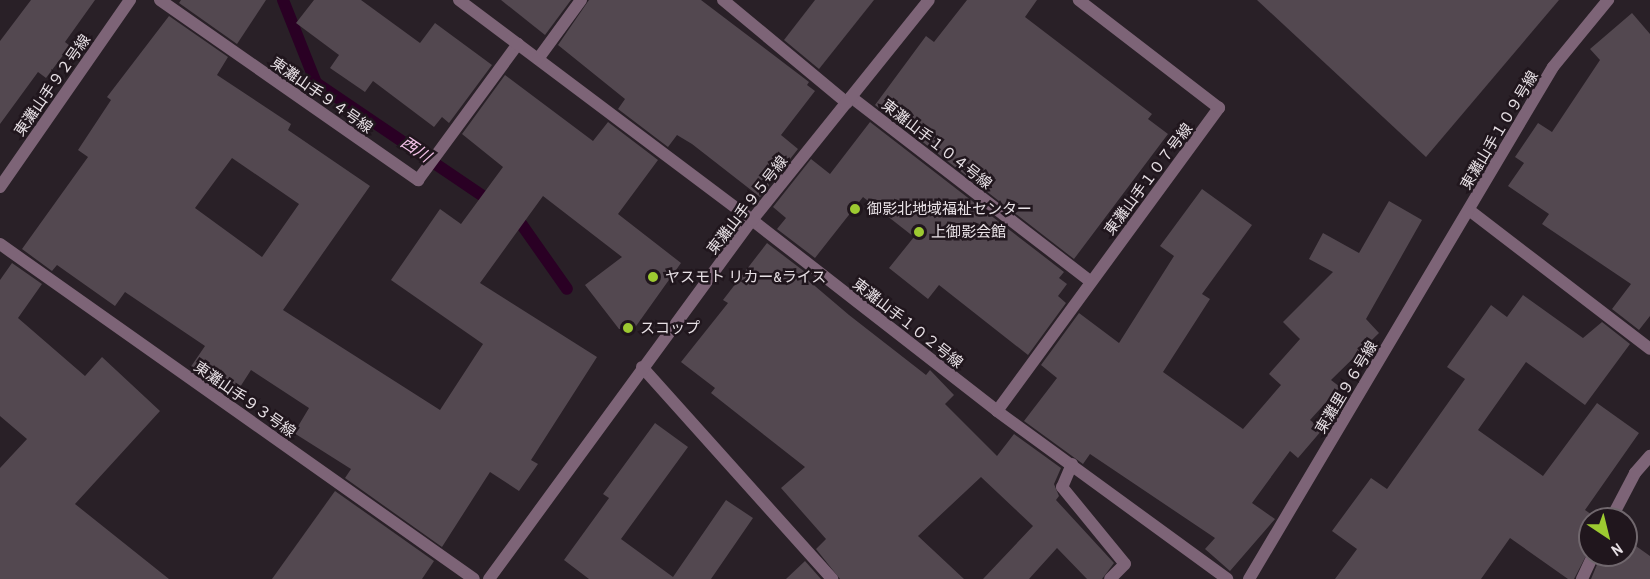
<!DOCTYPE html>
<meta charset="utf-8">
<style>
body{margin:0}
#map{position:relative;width:1650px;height:579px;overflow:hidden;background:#292027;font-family:"Archivo Narrow","Noto Sans JP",sans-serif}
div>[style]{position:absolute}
.stream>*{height:12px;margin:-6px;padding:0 6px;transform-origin:6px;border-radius:6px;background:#2a0024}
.building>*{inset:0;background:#534850}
.minor>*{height:12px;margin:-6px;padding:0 6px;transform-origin:6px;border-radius:6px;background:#7d6477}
.dots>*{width:16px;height:16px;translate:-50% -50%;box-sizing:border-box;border:3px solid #20161d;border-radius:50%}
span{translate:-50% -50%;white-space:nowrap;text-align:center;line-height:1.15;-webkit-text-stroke:5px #20161d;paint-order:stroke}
.street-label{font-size:15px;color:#e7e0e5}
.poi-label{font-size:15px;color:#e7e0e5}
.left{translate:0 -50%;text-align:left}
.water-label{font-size:16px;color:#f5c3e9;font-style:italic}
.north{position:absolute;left:1578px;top:507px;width:60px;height:60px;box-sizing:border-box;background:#20161d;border:2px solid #70676d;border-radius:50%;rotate:145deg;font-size:16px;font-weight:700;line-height:24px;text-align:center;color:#e7e0e5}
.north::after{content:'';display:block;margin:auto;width:21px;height:27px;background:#9dca31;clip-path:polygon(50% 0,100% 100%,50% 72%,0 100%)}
</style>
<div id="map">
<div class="stream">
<i style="left:283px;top:0;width:89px;rotate:68.3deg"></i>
<i style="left:316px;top:83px;width:216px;rotate:34.1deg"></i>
<i style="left:509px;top:215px;width:16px;rotate:38deg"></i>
<i style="left:522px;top:225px;width:78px;rotate:54.9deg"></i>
</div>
<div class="building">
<i style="clip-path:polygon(31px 0,95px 0,65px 42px,70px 46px,46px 78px,38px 72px,0 124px,0 41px)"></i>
<i style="clip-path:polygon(181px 0,266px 0,237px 44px,179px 3px)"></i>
<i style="clip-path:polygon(314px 0,361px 0,420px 43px,435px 23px,492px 65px,449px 123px,442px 117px,434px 127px,373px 81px,365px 92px,330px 68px,339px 55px,296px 23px)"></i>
<i style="clip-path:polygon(501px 0,571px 0,545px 35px)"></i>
<i style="clip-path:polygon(589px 0,701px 0,809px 82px,807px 85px,815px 91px,781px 135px,798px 149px,760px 197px,692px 144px,677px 135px,668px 147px,618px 109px,625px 99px,558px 45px)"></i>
<i style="clip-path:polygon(815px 0,874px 0,819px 69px,784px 40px)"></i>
<i style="clip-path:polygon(967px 0,1037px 0,1025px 17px,1152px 114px,1148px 119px,1168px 134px,1074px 259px,875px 105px,926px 36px,934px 42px)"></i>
<i style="clip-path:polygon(1257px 0,1559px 0,1426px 157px)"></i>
<i style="clip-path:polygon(1632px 13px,1650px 34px,1650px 316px,1639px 330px,1612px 309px,1631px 284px,1542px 224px,1549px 214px,1508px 186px,1524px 163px,1515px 157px,1538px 123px,1552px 132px,1600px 60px,1590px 49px)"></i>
<i style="clip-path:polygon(evenodd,169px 16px,228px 57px,217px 75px,291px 124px,288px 130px,370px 186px,283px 310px,440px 410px,483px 344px,391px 280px,440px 209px,461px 224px,503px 167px,462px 134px,505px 75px,593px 141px,608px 122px,658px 160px,618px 214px,681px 263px,634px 329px,619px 329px,585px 285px,622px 257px,543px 196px,480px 283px,597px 357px,531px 460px,538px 464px,519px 491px,490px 472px,442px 547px,345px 478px,351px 469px,294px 433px,309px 408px,251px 370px,233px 398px,190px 368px,205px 346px,125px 292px,115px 306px,57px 265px,52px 271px,22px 249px,88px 157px,78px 150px,111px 100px,107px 97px,169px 16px,232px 158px,299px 204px,262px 257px,195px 208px,232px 158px)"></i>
<i style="clip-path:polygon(870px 122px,1064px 272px,1059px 278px,1067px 284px,1058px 296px,1066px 303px,1028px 355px,939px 285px,928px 299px,889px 268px,914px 237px,863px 197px,815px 258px,777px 229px,786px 218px,773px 207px,811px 159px,830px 174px)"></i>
<i style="clip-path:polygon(1202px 189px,1252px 225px,1202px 294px,1210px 299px,1163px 372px,1243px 429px,1281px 385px,1269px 374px,1300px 339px,1283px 322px,1333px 272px,1309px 259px,1323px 233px,1359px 253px,1389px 201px,1422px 220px,1366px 319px,1379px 333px,1331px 380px,1340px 387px,1310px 420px,1322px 430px,1298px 458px,1290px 451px,1252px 503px,1275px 519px,1230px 571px,1205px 549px,1215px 538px,1090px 454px,1083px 464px,1024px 421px,1057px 378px,1041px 365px,1079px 313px,1119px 343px,1174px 256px,1160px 246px)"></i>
<i style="clip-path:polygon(767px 243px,805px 272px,802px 275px,849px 315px,926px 375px,930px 370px,954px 395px,945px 404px,997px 456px,1014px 434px,1061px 468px,1054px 484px,1059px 496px,1056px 500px,1114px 563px,1102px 579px,1087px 579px,1057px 548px,1029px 579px,983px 579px,1033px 526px,981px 477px,918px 536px,964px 579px,840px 579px,816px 549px,826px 539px,781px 488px,805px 467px,711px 393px,715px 388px,681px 362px,728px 303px,723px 300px)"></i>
<i style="clip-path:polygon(12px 263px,42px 284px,18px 318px,85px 376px,102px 357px,160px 411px,75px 504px,169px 579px,0 579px,0 468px,27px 439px,0 416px,0 280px)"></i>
<i style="clip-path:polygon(1523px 295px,1583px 338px,1602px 322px,1630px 344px,1585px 405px,1526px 362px,1478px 430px,1543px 476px,1597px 403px,1639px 433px,1585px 510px,1598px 519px,1590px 519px,1590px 548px,1574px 579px,1568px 579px,1510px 538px,1481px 579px,1335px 579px,1357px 549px,1332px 531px,1371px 478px,1387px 489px,1465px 379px,1447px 367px,1491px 305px,1507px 317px)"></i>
<i style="clip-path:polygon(655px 423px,688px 447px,621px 539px,673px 577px,726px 500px,753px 518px,711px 579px,589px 579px,564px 560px,609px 498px,603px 494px)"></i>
<i style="clip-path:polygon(335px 491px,434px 561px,422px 579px,272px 579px)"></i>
<i style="clip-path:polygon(1626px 539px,1650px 556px,1650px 579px,1591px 579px,1601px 555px,1626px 555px)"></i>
<i style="clip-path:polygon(805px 561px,821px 579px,786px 579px)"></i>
</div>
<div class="minor">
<i style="left:160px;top:0;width:315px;rotate:34.9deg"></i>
<i style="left:418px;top:180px;width:169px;rotate:-53.7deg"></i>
<i style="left:459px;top:0;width:366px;rotate:36.9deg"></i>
<i style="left:752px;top:220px;width:311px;rotate:37.9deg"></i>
<i style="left:997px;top:411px;width:285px;rotate:36.1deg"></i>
<i style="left:723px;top:0;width:161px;rotate:39.7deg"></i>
<i style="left:538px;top:59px;width:73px;rotate:-53.9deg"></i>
<i style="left:851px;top:97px;width:302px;rotate:37.6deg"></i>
<i style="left:0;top:187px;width:228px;rotate:-55.2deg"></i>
<i style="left:1469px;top:210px;width:228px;rotate:37.5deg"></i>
<i style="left:0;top:244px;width:580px;rotate:35.25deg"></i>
<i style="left:642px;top:367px;width:285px;rotate:48.1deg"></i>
<i style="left:997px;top:411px;width:376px;rotate:-53.8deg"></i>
<i style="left:1219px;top:108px;width:177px;rotate:-142.4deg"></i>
<i style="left:1072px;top:464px;width:25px;rotate:113deg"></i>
<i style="left:1062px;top:487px;width:99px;rotate:50.7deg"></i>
<i style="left:1125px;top:564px;width:21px;rotate:135deg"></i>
<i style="left:1611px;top:519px;width:52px;rotate:-62.4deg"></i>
<i style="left:1635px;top:473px;width:23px;rotate:-49deg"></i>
<i style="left:489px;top:579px;width:445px;rotate:-53.8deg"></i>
<i style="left:752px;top:220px;width:282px;rotate:-51.2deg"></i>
<i style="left:1249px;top:579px;width:595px;rotate:-59.3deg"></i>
<i style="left:1553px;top:67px;width:87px;rotate:-50.6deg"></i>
<i style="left:1582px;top:579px;width:26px;rotate:-65deg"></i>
</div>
<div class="dots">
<i style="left:855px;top:209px;background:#9dca31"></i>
<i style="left:919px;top:232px;background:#9dca31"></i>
<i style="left:653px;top:277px;background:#9dca31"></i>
<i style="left:628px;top:328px;background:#9dca31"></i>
</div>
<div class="street-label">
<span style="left:52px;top:85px;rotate:-55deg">東灘山手９２号線</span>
<span style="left:322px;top:95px;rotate:35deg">東灘山手９４号線</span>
<span style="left:1499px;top:130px;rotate:-59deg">東灘山手１０９号線</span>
<span style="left:937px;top:144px;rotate:38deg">東灘山手１０４号線</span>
<span style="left:1148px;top:179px;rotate:-53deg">東灘山手１０７号線</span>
<span style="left:747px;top:205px;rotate:-52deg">東灘山手９５号線</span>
<span style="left:908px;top:323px;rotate:38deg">東灘山手１０２号線</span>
<span style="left:1346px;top:387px;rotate:-59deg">東灘里９６号線</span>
<span style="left:245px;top:399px;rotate:35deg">東灘山手９３号線</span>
</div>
<div class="poi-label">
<span class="left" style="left:867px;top:209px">御影北地域福祉センター</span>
<span class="left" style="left:931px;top:232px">上御影会館</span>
<span class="left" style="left:665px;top:277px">ヤスモト リカー&amp;ライス</span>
<span class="left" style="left:640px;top:328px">スコップ</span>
</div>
<div class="water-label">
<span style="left:416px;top:149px;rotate:34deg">西川</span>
</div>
<div class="north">N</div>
</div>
